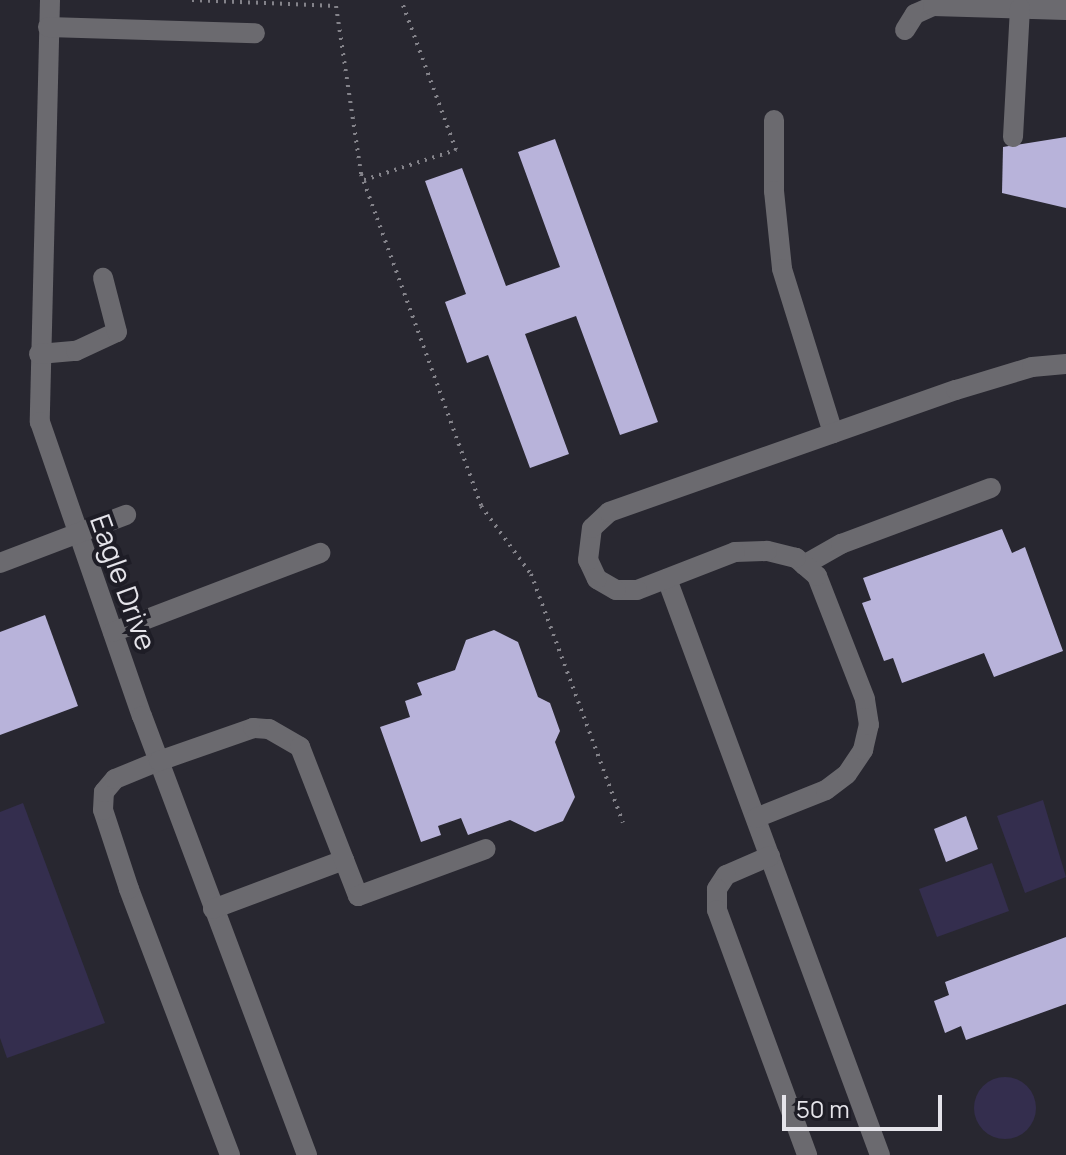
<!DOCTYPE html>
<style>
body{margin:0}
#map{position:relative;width:1066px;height:1155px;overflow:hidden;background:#282730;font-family:Manrope,sans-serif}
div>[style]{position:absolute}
.green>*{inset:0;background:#342e4e}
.round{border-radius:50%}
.building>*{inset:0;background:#b8b3da}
.path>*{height:4px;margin-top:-2px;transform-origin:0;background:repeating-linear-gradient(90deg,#84838a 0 2px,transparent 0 8px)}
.minor>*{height:20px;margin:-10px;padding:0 10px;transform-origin:10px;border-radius:10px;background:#6b6a6f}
span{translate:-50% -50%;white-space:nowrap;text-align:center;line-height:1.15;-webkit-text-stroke:8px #1e1d26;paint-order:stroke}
.street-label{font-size:28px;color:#e5e4ea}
.scale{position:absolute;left:782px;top:1095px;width:160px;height:36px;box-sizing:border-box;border:4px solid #e5e4ea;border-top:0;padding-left:10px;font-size:24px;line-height:28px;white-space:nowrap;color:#e5e4ea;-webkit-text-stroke:6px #1e1d26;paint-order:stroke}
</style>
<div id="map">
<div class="green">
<i style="clip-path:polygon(1043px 800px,1066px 877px,1025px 893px,997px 816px)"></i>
<i style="clip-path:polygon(23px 803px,105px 1023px,7px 1058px,0 1038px,0 812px)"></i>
<i style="clip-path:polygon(992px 863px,1009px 911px,937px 937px,919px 889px)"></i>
<i class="round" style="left:974px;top:1077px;width:62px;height:62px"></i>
</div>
<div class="building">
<i style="clip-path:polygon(1066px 137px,1066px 208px,1002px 193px,1003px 147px)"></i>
<i style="clip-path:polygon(555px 139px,658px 422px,620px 435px,576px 316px,525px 334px,569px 454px,530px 468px,488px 355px,467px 363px,445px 302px,466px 294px,425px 181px,462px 168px,506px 286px,560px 267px,518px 152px)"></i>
<i style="clip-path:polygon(1002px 529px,1012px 553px,1025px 547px,1063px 651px,994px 677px,984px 653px,902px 683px,893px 658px,884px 661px,862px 603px,871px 600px,863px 578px)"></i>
<i style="clip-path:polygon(45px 615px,78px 706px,0 735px,0 632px)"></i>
<i style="clip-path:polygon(494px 630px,518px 642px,538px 697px,550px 703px,560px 731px,555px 742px,575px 797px,563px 821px,535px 832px,510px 820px,468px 835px,461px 818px,438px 826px,441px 835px,421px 842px,380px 727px,410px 717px,405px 701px,422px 695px,417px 683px,455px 670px,466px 640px)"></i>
<i style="clip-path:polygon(966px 816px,978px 849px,946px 862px,934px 829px)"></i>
<i style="clip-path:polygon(1066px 937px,1066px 1004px,966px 1040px,961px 1026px,945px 1033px,934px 1001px,949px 995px,945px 982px)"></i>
</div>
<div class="path">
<i style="left:192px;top:0;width:144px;rotate:2.4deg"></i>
<i style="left:336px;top:6px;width:170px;rotate:81.5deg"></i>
<i style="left:361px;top:174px;width:47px;rotate:70deg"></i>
<i style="left:377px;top:218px;width:306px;rotate:70.1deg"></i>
<i style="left:481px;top:506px;width:84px;rotate:53.7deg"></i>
<i style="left:531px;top:574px;width:265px;rotate:69.7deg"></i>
<i style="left:364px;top:180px;width:97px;rotate:-18.1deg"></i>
<i style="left:456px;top:150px;width:160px;rotate:-110.1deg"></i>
</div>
<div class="minor">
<i style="left:50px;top:0;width:422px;rotate:91.4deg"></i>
<i style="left:40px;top:422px;width:311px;rotate:70.9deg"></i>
<i style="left:142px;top:716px;width:469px;rotate:69.4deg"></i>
<i style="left:48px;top:27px;width:207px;rotate:1.7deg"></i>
<i style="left:905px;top:30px;width:19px;rotate:-58deg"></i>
<i style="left:915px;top:14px;width:20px;rotate:-24deg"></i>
<i style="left:933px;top:6px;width:133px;rotate:1.7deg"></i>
<i style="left:774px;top:120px;width:71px;rotate:90deg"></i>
<i style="left:774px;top:191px;width:78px;rotate:84.1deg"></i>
<i style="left:782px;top:269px;width:172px;rotate:72.7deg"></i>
<i style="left:1013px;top:137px;width:129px;rotate:-86.9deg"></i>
<i style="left:39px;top:354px;width:37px;rotate:-5deg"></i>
<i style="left:76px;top:351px;width:45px;rotate:-24.9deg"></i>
<i style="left:117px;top:332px;width:56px;rotate:-104.5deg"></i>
<i style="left:0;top:563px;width:135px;rotate:-20.9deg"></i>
<i style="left:804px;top:565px;width:43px;rotate:-29.6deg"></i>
<i style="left:841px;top:544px;width:160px;rotate:-20.5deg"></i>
<i style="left:667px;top:579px;width:614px;rotate:69.71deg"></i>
<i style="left:113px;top:632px;width:222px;rotate:-20.9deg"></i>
<i style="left:756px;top:818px;width:75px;rotate:-21.8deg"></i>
<i style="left:826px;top:790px;width:26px;rotate:-37deg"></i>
<i style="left:847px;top:774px;width:29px;rotate:-56deg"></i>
<i style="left:863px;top:750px;width:26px;rotate:-77deg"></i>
<i style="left:869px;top:725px;width:26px;rotate:-99deg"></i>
<i style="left:865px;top:699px;width:132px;rotate:-111.3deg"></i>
<i style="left:817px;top:576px;width:28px;rotate:-139deg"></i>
<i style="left:796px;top:558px;width:30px;rotate:-166deg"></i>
<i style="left:767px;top:551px;width:32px;rotate:178deg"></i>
<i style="left:735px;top:552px;width:105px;rotate:158.8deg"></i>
<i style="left:637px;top:590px;width:21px;rotate:180deg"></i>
<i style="left:616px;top:590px;width:22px;rotate:-150deg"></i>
<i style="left:597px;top:579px;width:21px;rotate:-115deg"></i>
<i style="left:588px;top:560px;width:32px;rotate:-83deg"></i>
<i style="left:592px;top:528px;width:23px;rotate:-43deg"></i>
<i style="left:609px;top:512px;width:368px;rotate:-19.4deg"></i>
<i style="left:956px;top:390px;width:79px;rotate:-16.8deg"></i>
<i style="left:1032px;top:367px;width:34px;rotate:-5deg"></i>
<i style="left:770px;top:856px;width:48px;rotate:156.6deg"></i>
<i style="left:726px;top:875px;width:17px;rotate:123deg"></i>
<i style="left:717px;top:889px;width:21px;rotate:90deg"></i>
<i style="left:717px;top:910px;width:261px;rotate:69.8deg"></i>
<i style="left:213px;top:909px;width:140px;rotate:-20.5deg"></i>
<i style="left:230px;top:1155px;width:285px;rotate:-110.8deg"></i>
<i style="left:129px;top:889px;width:83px;rotate:-108.2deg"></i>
<i style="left:103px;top:810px;width:18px;rotate:-87deg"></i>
<i style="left:104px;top:792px;width:17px;rotate:-50deg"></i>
<i style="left:115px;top:779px;width:48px;rotate:-22.2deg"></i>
<i style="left:159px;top:761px;width:100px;rotate:-19.3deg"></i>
<i style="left:253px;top:728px;width:16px;rotate:4deg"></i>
<i style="left:269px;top:729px;width:36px;rotate:30deg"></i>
<i style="left:300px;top:747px;width:160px;rotate:68.7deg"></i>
<i style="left:358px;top:896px;width:136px;rotate:-20.2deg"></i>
</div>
<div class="street-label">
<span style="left:124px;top:582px;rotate:70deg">Eagle Drive</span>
</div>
<div class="scale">50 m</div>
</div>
